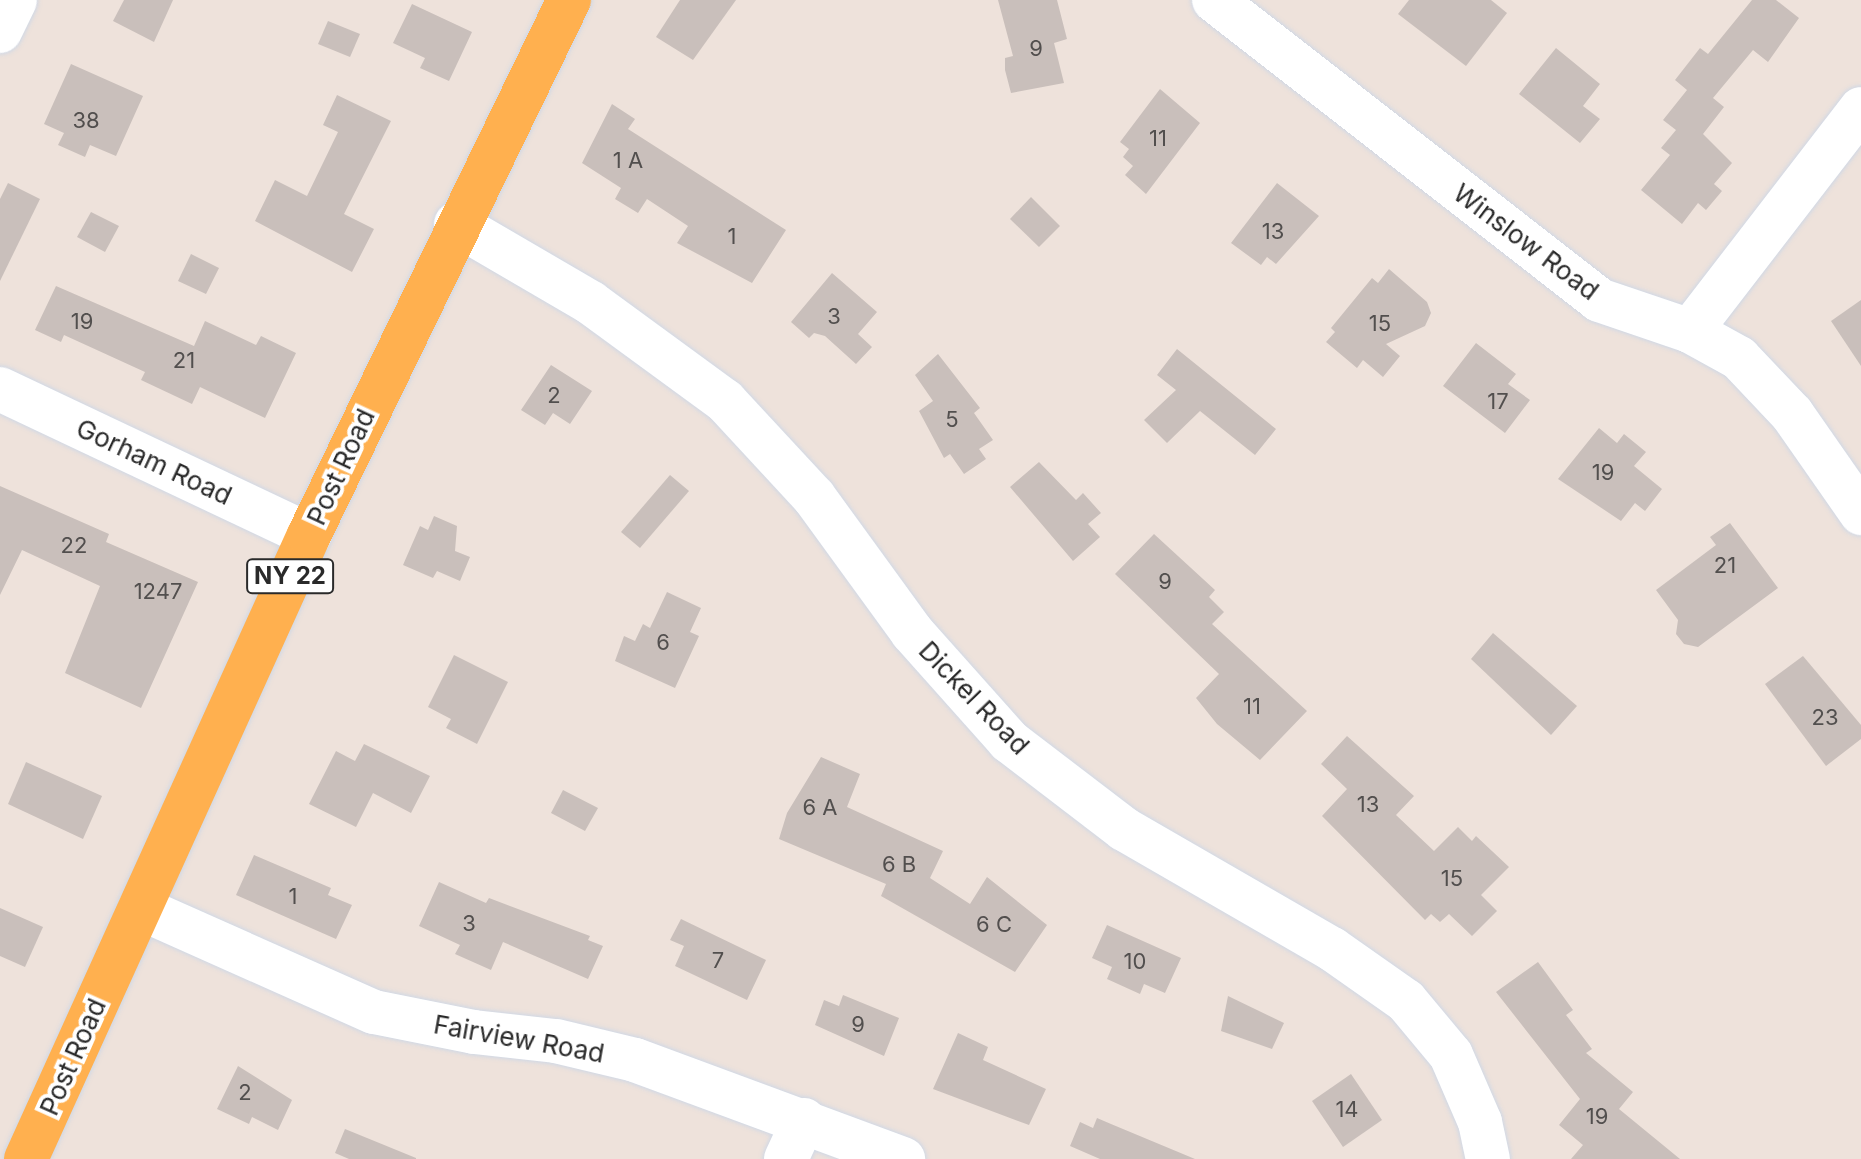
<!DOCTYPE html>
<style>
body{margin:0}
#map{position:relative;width:1861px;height:1159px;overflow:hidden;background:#eee2db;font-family:Inter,sans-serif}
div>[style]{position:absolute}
.building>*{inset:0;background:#c9bfbb}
.roads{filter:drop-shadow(0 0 2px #d0d8e5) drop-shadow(0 0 2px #d0d8e5)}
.minor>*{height:44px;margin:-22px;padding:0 22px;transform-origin:22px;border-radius:22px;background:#fff}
.major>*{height:44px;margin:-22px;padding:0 22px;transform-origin:22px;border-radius:22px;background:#ffb04f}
span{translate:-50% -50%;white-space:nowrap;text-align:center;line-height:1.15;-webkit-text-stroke:8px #fff;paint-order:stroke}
.number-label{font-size:22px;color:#524f4e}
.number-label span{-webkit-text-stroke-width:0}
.shield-label span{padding:2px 6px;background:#fff;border:2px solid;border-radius:6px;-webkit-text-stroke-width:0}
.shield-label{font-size:24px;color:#2a2a2a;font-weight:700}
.street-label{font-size:26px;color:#2a2a2a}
</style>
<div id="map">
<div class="building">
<i style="clip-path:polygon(124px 0,173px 0,154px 42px,113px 21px)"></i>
<i style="clip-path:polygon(680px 0,736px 0,693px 60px,656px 37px)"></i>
<i style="clip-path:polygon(998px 0,1057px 0,1067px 39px,1054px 43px,1064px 83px,1011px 93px,1005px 70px,1005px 58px,1013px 56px)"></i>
<i style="clip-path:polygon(1409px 0,1491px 0,1507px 13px,1466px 66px,1398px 14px)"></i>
<i style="clip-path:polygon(1752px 0,1776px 0,1799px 18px,1768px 62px,1753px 50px,1713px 98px,1724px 107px,1703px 134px,1732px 163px,1714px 184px,1722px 191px,1706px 210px,1698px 203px,1682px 224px,1641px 190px,1670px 155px,1661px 148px,1676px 130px,1663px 120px,1687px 90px,1675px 80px,1700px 48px,1708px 54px)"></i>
<i style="clip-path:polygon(412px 4px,472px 32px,449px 81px,420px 68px,425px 58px,393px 43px)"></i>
<i style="clip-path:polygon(328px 21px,360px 34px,350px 57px,318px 44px)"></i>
<i style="clip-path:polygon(1556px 48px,1600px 84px,1583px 106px,1600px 119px,1580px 143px,1519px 94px)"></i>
<i style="clip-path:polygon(71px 64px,143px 96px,116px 156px,90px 145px,85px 157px,58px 145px,64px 133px,44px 124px)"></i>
<i style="clip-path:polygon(1160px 89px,1200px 123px,1146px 194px,1125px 175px,1133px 166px,1123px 157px,1129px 149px,1120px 142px)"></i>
<i style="clip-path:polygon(337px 95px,391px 121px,344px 214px,374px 229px,352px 272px,255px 221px,275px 180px,307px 196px,338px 132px,323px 125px)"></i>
<i style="clip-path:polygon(612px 104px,635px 119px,628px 129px,786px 230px,752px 283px,677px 243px,688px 226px,647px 199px,638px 213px,615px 199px,621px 188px,582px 163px)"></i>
<i style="clip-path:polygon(8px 183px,40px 199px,0 281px,0 199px)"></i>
<i style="clip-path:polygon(1277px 183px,1319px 216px,1276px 264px,1267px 257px,1261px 265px,1231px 243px)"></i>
<i style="clip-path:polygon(1031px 197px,1060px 226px,1039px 247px,1010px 219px)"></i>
<i style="clip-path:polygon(91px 212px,119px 226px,105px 252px,77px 237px)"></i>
<i style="clip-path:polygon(191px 254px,219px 268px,206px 294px,178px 281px)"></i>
<i style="clip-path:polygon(1389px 269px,1427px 302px,1431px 313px,1425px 326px,1386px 344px,1400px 356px,1383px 377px,1363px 360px,1357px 368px,1326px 342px,1335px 332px,1331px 328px,1372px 278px,1378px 283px)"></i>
<i style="clip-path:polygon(832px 273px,877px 312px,858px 334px,872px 347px,856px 364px,825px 336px,814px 333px,809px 338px,791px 322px)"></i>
<i style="clip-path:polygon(56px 286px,194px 346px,205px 321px,256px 345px,261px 336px,296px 353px,265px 418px,200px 387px,192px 404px,141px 380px,145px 372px,64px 335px,61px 342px,35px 330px)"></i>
<i style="clip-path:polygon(1861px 300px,1861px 366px,1831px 321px)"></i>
<i style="clip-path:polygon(1476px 343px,1516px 374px,1508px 384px,1530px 400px,1505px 433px,1443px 386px)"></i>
<i style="clip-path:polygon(1177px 349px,1276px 429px,1255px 455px,1200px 411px,1167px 443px,1144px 420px,1176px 390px,1157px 375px)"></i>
<i style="clip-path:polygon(938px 354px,980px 408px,974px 413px,993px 440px,979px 449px,986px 459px,964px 474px,950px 454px,944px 458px,919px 411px,933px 401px,915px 375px)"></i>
<i style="clip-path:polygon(551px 365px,592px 391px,570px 424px,553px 413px,545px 425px,521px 410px)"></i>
<i style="clip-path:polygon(1599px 428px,1617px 443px,1624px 434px,1646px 452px,1634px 466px,1662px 489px,1645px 511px,1635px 503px,1621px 521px,1558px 479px)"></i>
<i style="clip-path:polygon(1039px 462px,1076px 500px,1083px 493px,1101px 513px,1088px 524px,1100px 537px,1073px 561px,1010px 487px)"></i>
<i style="clip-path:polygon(670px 475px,689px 491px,640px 548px,621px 532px)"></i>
<i style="clip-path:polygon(0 486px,109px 534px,106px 542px,198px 582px,141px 708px,65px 673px,100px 586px,22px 550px,0 595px)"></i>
<i style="clip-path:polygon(434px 516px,457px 526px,455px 551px,470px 557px,460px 581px,437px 571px,433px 578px,403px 565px,420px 526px,428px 530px)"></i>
<i style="clip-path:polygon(1730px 523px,1778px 588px,1698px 647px,1684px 644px,1676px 634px,1678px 620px,1656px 590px,1716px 545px,1710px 537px)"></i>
<i style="clip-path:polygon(1154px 534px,1215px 590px,1209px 597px,1224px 612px,1212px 624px,1307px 711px,1260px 760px,1217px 724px,1196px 698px,1219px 674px,1115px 574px)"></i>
<i style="clip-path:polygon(667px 592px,701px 608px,690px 632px,699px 636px,675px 688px,615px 661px,624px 636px,635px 641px,643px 624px,650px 628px)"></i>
<i style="clip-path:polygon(1493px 633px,1577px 706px,1551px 735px,1471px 659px)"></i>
<i style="clip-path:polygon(454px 655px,508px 682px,477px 744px,446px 728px,451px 719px,428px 707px)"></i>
<i style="clip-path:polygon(1803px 656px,1861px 725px,1861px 739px,1826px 766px,1765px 684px)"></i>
<i style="clip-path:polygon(1347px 736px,1414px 796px,1396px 815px,1434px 851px,1458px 827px,1472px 841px,1476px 836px,1509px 867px,1481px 895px,1497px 911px,1472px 936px,1449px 914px,1440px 922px,1431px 914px,1425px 920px,1322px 816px,1347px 789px,1321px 764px)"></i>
<i style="clip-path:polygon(364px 744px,430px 776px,411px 813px,373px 793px,356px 827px,309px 804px,336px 751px,355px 761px)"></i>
<i style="clip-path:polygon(821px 757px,860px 774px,847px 807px,943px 851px,930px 878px,970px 904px,987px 877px,1047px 925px,1015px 972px,881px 896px,886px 884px,779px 839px,787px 813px)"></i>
<i style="clip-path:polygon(26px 762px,102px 796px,83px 839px,8px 804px)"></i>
<i style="clip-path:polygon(563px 790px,598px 808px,585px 831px,551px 813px)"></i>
<i style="clip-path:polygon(254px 855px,331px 888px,328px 895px,352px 905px,336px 939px,236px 895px)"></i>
<i style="clip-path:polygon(439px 882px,486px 903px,489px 898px,590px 936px,588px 940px,603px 946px,588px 979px,503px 942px,491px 970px,455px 954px,460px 945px,419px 926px)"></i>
<i style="clip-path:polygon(0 908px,43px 927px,25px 967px,0 956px)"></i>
<i style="clip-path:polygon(681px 919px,766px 960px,747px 1000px,675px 966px,684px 946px,670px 940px)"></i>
<i style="clip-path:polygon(1107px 925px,1181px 958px,1165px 993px,1144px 984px,1140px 994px,1107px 979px,1112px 967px,1092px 958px)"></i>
<i style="clip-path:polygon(1538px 962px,1573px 1010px,1566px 1015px,1592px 1049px,1586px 1053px,1633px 1092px,1619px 1109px,1680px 1159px,1571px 1159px,1583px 1145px,1559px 1125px,1580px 1099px,1496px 992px)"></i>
<i style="clip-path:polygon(843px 995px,899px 1018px,884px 1056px,815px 1025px,824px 1000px,839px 1006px)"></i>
<i style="clip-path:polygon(1228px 996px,1284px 1023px,1272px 1049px,1221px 1031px)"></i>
<i style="clip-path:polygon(958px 1033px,988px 1047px,983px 1060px,1046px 1089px,1029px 1125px,933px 1089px)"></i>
<i style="clip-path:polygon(238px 1066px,292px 1100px,278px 1130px,252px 1117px,249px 1124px,217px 1109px)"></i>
<i style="clip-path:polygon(1351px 1074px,1382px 1120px,1343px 1147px,1312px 1101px)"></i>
<i style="clip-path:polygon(1097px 1118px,1111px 1124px,1195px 1159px,1100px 1159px,1070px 1146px,1080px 1122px,1093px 1128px)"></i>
<i style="clip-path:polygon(345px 1129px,416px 1158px,416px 1159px,349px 1159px,335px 1153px)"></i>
</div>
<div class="roads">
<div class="minor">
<i style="left:1214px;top:0;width:488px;rotate:37.9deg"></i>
<i style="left:1599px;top:300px;width:96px;rotate:18.8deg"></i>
<i style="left:1690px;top:331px;width:56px;rotate:28.9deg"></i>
<i style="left:1739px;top:358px;width:77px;rotate:46.6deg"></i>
<i style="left:1792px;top:414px;width:121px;rotate:55.1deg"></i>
<i style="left:0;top:31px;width:34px;rotate:-64deg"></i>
<i style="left:456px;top:224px;width:156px;rotate:30.3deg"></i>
<i style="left:591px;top:303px;width:166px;rotate:36.2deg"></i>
<i style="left:725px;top:401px;width:131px;rotate:47.2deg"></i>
<i style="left:814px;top:497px;width:167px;rotate:54deg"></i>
<i style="left:912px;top:632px;width:146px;rotate:48.3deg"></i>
<i style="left:1009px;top:741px;width:145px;rotate:37.4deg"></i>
<i style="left:1124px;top:829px;width:240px;rotate:30deg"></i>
<i style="left:1332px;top:949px;width:90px;rotate:35.1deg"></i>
<i style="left:1406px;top:1001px;width:70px;rotate:50.2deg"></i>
<i style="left:1451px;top:1055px;width:73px;rotate:66.6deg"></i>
<i style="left:1480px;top:1122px;width:38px;rotate:78deg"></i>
<i style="left:1690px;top:331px;width:280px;rotate:-52.4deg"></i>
<i style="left:0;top:389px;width:342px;rotate:25.3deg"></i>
<i style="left:140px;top:908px;width:256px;rotate:24deg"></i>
<i style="left:374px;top:1012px;width:102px;rotate:11.3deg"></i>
<i style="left:474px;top:1032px;width:82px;rotate:6.3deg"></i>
<i style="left:556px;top:1041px;width:81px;rotate:13.5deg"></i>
<i style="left:635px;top:1060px;width:286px;rotate:20.3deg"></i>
<i style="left:786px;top:1159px;width:43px;rotate:-65.2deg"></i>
</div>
<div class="major">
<i style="left:26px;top:1159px;width:685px;rotate:-65.6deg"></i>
<i style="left:309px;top:535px;width:595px;rotate:-64.08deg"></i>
</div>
</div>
<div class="number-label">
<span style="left:1036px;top:49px">9</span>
<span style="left:86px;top:121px">38</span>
<span style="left:1158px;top:139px">11</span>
<span style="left:628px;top:161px">1 A</span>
<span style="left:1273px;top:232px">13</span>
<span style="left:732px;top:237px">1</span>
<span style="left:834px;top:317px">3</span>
<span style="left:82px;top:322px">19</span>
<span style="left:1380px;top:324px">15</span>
<span style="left:184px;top:361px">21</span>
<span style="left:554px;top:396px">2</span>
<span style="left:1498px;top:402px">17</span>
<span style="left:952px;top:420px">5</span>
<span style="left:1603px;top:473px">19</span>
<span style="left:74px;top:546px">22</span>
<span style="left:1725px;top:566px">21</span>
<span style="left:1165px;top:582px">9</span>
<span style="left:158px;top:592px">1247</span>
<span style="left:663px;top:643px">6</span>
<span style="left:1252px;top:707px">11</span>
<span style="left:1825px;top:718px">23</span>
<span style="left:1368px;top:805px">13</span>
<span style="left:820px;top:808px">6 A</span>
<span style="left:899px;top:865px">6 B</span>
<span style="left:1452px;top:879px">15</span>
<span style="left:293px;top:897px">1</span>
<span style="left:469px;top:924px">3</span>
<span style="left:994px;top:925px">6 C</span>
<span style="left:718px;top:961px">7</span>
<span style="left:1135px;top:962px">10</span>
<span style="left:858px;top:1025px">9</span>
<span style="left:245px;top:1093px">2</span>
<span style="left:1347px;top:1110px">14</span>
<span style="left:1597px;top:1117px">19</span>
</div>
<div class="shield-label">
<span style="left:290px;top:576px">NY 22</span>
</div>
<div class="street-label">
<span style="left:1526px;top:242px;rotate:37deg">Winslow Road</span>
<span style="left:154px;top:462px;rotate:25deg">Gorham Road</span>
<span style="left:341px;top:467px;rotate:-65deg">Post Road</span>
<span style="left:974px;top:698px;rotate:46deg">Dickel Road</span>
<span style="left:519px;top:1039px;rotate:10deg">Fairview Road</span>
<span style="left:73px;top:1057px;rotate:-66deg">Post Road</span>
</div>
</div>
